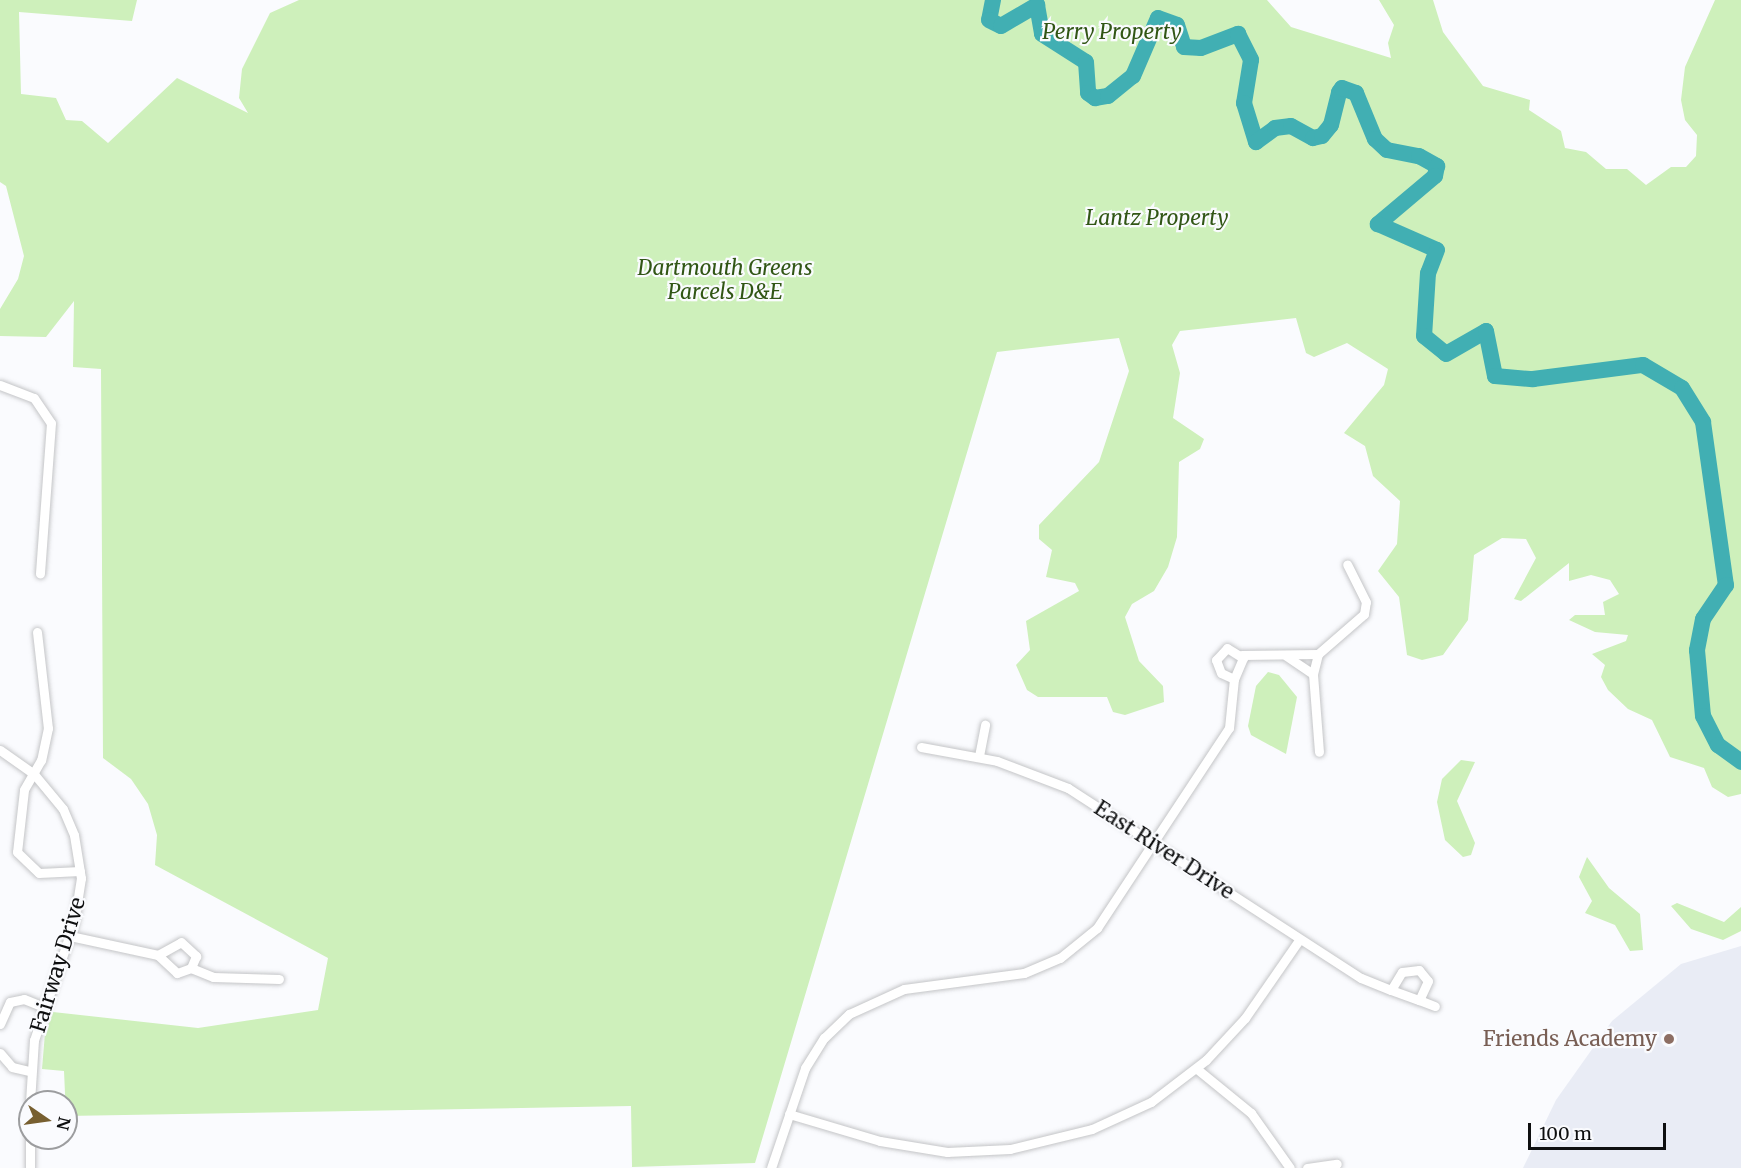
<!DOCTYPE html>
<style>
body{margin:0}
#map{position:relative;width:1741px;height:1168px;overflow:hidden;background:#fafbfe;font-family:Merriweather,serif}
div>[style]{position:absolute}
.built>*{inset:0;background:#e9ecf5}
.green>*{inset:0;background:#cef0bb}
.river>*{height:16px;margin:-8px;padding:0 8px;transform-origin:8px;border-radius:8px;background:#41afb3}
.roads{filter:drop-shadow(0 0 2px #c4c5c7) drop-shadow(0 0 2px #c4c5c7)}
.street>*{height:9px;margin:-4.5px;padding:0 4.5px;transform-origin:4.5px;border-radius:4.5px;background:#fff}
.dots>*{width:16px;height:16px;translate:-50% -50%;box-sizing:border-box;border:3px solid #fafbfe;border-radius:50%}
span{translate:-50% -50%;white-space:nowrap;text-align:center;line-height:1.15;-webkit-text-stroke:4.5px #fafbfe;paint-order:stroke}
.park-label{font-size:21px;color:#315615;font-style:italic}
.street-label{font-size:21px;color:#0e0f10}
.education-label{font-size:21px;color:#785e54}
.right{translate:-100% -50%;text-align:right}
.north{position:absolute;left:18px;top:1090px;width:60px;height:60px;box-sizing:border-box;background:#fafbfe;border:2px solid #9c9d9f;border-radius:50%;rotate:103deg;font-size:16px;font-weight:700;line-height:24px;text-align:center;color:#0e0f10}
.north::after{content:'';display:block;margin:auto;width:21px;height:27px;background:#775f30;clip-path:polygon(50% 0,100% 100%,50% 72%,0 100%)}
.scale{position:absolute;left:1528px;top:1123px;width:138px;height:27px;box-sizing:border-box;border:3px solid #0e0f10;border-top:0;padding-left:8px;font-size:18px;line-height:21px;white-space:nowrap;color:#0e0f10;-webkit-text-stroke:4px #fafbfe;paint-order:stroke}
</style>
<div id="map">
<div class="built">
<i style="clip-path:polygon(1741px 946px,1741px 1168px,1523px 1168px,1556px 1100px,1612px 1021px,1681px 964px)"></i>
</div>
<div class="green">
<i style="clip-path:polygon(0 0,137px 0,132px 21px,19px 12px,21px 94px,56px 98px,66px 120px,82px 121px,108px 143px,177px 78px,248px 113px,239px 98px,242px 69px,270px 13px,299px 0,1267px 0,1291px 27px,1391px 58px,1388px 43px,1394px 25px,1379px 0,1433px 0,1443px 32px,1483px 86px,1530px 100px,1529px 110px,1561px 131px,1565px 148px,1586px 152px,1606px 169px,1627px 169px,1646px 185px,1671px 167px,1686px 167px,1696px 156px,1697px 135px,1685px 120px,1681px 100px,1685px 67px,1715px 0,1741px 0,1741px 794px,1728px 797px,1712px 787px,1704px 768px,1670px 757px,1652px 720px,1628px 709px,1608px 690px,1601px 677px,1605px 665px,1592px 654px,1626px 641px,1628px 635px,1595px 632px,1569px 620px,1575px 615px,1605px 615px,1603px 602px,1619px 594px,1610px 580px,1591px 575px,1569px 581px,1569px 563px,1521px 601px,1514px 599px,1536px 558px,1526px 539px,1502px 538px,1474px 555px,1468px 620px,1443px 655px,1422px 660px,1407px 655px,1399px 597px,1378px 571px,1397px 544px,1400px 501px,1373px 476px,1365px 446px,1344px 433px,1384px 385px,1388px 369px,1347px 343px,1314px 357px,1306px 353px,1296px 318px,1180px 331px,1172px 345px,1180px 373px,1173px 418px,1204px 439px,1200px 449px,1179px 462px,1177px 537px,1168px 567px,1154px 591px,1132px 604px,1125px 617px,1139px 661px,1163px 686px,1164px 702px,1125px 715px,1113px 712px,1107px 697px,1038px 697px,1027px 690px,1016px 665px,1030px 650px,1026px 621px,1079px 591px,1075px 583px,1046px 577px,1052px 550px,1039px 539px,1039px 525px,1099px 462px,1129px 371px,1119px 338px,997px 352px,755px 1163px,632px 1167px,631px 1106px,66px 1116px,64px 1071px,42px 1069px,45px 1033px,53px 1012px,198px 1028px,318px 1010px,328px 958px,155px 865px,157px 835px,148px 804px,131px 779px,103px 758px,101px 369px,73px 367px,74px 301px,46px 337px,0 336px,0 309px,18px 279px,24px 256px,6px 186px,0 182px)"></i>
<i style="clip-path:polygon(1268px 672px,1279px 675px,1297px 697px,1286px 754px,1251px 735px,1248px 726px,1256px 686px)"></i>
<i style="clip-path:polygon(1461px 760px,1475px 762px,1457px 801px,1475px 843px,1471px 855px,1463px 857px,1445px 840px,1437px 802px,1442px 779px)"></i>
<i style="clip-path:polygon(1587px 857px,1609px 888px,1640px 914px,1643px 950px,1630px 951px,1615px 925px,1585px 913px,1592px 901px,1579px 877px)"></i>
<i style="clip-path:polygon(1677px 903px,1724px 922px,1741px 907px,1741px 931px,1723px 940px,1691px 929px,1671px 906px)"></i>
</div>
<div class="river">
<i style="left:993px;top:0;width:20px;rotate:101deg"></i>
<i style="left:989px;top:20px;width:13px;rotate:27deg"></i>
<i style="left:1001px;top:26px;width:42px;rotate:-30.3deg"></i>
<i style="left:1037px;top:5px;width:29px;rotate:80deg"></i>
<i style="left:1042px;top:34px;width:52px;rotate:32.5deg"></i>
<i style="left:1086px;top:62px;width:31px;rotate:86deg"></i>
<i style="left:1088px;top:93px;width:9px;rotate:36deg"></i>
<i style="left:1095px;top:98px;width:13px;rotate:-9deg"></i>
<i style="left:1108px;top:96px;width:32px;rotate:-39deg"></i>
<i style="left:1133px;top:76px;width:63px;rotate:-66.7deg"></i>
<i style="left:1158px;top:18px;width:20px;rotate:20deg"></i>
<i style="left:1177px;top:25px;width:23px;rotate:72deg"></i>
<i style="left:1184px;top:47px;width:17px;rotate:3deg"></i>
<i style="left:1201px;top:48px;width:40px;rotate:-21deg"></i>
<i style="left:1238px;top:34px;width:29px;rotate:63deg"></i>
<i style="left:1251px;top:60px;width:44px;rotate:99.2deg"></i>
<i style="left:1244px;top:103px;width:41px;rotate:72.9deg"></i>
<i style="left:1256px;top:142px;width:24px;rotate:-36deg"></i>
<i style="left:1275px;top:128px;width:16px;rotate:-7deg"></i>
<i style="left:1291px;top:126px;width:25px;rotate:29deg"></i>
<i style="left:1313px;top:138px;width:9px;rotate:-13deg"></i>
<i style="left:1322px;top:136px;width:14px;rotate:-51deg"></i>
<i style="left:1331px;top:125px;width:34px;rotate:-76deg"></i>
<i style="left:1339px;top:92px;width:5px;rotate:-53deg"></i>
<i style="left:1342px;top:88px;width:15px;rotate:20deg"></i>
<i style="left:1356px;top:93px;width:50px;rotate:67.6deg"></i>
<i style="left:1375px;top:139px;width:16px;rotate:43deg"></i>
<i style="left:1387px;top:150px;width:33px;rotate:11deg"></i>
<i style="left:1419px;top:156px;width:21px;rotate:29deg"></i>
<i style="left:1437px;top:166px;width:10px;rotate:101deg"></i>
<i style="left:1435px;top:176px;width:75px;rotate:139.9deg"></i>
<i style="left:1378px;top:224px;width:64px;rotate:23.8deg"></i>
<i style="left:1437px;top:250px;width:25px;rotate:111deg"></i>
<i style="left:1428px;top:273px;width:63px;rotate:93.6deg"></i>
<i style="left:1424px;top:336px;width:28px;rotate:39deg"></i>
<i style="left:1446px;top:354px;width:46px;rotate:-29.9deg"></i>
<i style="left:1486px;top:331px;width:46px;rotate:78.7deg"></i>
<i style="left:1495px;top:376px;width:38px;rotate:5deg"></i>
<i style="left:1533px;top:379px;width:111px;rotate:-7.3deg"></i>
<i style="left:1643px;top:365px;width:45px;rotate:30.5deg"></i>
<i style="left:1682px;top:388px;width:40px;rotate:58deg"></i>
<i style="left:1703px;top:422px;width:165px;rotate:82deg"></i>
<i style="left:1726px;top:585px;width:41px;rotate:124.1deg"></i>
<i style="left:1703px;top:619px;width:32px;rotate:101deg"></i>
<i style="left:1697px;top:650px;width:66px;rotate:84.8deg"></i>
<i style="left:1703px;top:716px;width:33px;rotate:63deg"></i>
<i style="left:1718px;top:745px;width:29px;rotate:36deg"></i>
</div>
<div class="roads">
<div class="street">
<i style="left:0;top:385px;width:36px;rotate:21deg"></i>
<i style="left:34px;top:398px;width:30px;rotate:56deg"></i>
<i style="left:51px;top:423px;width:151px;rotate:94.2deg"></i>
<i style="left:37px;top:632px;width:97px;rotate:83.5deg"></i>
<i style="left:48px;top:728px;width:33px;rotate:102deg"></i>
<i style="left:41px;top:760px;width:34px;rotate:120deg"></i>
<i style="left:24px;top:790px;width:62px;rotate:96.4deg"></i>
<i style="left:17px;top:852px;width:30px;rotate:44deg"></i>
<i style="left:39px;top:873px;width:41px;rotate:-2.8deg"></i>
<i style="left:1318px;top:654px;width:61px;rotate:-41deg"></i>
<i style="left:1364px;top:614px;width:12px;rotate:-81deg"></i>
<i style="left:1366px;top:602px;width:42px;rotate:-116.6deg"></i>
<i style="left:1242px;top:655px;width:76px;rotate:-0.8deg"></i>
<i style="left:1318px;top:654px;width:21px;rotate:104deg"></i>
<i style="left:1313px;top:674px;width:32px;rotate:-146deg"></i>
<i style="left:1313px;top:674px;width:78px;rotate:85.6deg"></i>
<i style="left:921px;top:747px;width:77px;rotate:10.4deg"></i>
<i style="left:997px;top:761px;width:76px;rotate:20.8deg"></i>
<i style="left:1068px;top:788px;width:349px;rotate:33deg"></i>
<i style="left:1361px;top:978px;width:32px;rotate:22deg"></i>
<i style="left:1391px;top:990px;width:21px;rotate:-59deg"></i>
<i style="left:1402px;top:972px;width:17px;rotate:-7deg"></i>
<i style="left:1419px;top:970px;width:14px;rotate:51deg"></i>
<i style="left:1428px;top:981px;width:21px;rotate:115deg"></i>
<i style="left:1419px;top:1000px;width:17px;rotate:21deg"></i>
<i style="left:0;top:750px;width:42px;rotate:35.2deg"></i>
<i style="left:34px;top:774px;width:45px;rotate:50.4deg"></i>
<i style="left:63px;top:809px;width:28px;rotate:67deg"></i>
<i style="left:74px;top:835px;width:44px;rotate:80.8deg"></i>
<i style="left:81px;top:878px;width:45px;rotate:99deg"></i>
<i style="left:74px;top:922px;width:125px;rotate:108.7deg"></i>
<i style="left:34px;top:1040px;width:62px;rotate:93.7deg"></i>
<i style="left:979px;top:756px;width:32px;rotate:-79deg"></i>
<i style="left:70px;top:936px;width:90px;rotate:12.2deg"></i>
<i style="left:158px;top:955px;width:26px;rotate:-29deg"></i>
<i style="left:181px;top:942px;width:21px;rotate:43deg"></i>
<i style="left:196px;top:956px;width:13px;rotate:113deg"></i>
<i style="left:191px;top:968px;width:15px;rotate:160deg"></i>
<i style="left:177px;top:973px;width:26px;rotate:-137deg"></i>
<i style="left:191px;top:968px;width:24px;rotate:22deg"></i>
<i style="left:213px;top:977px;width:66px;rotate:1.7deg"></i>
<i style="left:1391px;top:990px;width:30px;rotate:20deg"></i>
<i style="left:0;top:1024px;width:24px;rotate:-66deg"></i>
<i style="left:10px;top:1002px;width:14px;rotate:-12deg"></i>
<i style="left:24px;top:999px;width:22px;rotate:22deg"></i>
<i style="left:0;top:1053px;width:18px;rotate:49deg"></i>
<i style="left:12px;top:1067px;width:18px;rotate:13deg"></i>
<i style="left:1197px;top:1069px;width:70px;rotate:39.2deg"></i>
<i style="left:1251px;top:1113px;width:67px;rotate:54.7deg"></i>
<i style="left:789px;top:1114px;width:95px;rotate:16.5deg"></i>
<i style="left:880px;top:1141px;width:68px;rotate:9.3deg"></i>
<i style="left:947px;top:1152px;width:63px;rotate:-2.7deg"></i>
<i style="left:1010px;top:1149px;width:84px;rotate:-13.7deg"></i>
<i style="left:1092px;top:1129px;width:65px;rotate:-24.6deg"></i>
<i style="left:1151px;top:1102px;width:69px;rotate:-37.4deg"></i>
<i style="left:1206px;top:1060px;width:57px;rotate:-47.1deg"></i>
<i style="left:1245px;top:1018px;width:95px;rotate:-55.3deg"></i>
<i style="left:30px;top:1127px;width:41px;rotate:90deg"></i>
<i style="left:771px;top:1168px;width:106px;rotate:-71.2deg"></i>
<i style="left:805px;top:1068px;width:36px;rotate:-58deg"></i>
<i style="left:824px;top:1038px;width:35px;rotate:-44deg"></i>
<i style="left:849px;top:1014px;width:60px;rotate:-24.4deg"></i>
<i style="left:904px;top:989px;width:121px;rotate:-7.6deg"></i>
<i style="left:1024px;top:973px;width:39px;rotate:-23deg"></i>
<i style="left:1060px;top:958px;width:48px;rotate:-39deg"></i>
<i style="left:1097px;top:928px;width:240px;rotate:-56.6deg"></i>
<i style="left:1229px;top:728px;width:49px;rotate:-84.2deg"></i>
<i style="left:1234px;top:679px;width:14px;rotate:-155deg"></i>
<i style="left:1221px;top:673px;width:14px;rotate:-111deg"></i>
<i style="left:1216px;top:660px;width:16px;rotate:-47deg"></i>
<i style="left:1227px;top:648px;width:19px;rotate:32deg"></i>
<i style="left:1243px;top:658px;width:23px;rotate:113deg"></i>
<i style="left:1307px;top:1168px;width:30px;rotate:-8deg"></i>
</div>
</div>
<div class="dots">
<i style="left:1669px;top:1039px;background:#8d6e63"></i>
</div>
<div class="park-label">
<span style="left:1112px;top:32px">Perry Property</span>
<span style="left:1157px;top:218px">Lantz Property</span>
<span style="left:725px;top:280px">Dartmouth Greens<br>Parcels D&amp;E</span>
</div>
<div class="street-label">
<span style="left:1164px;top:850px;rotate:33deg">East River Drive</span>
<span style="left:58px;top:965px;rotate:-73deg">Fairway Drive</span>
</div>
<div class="education-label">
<span class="right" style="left:1657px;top:1039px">Friends Academy</span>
</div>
<div class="north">N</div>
<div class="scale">100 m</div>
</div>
